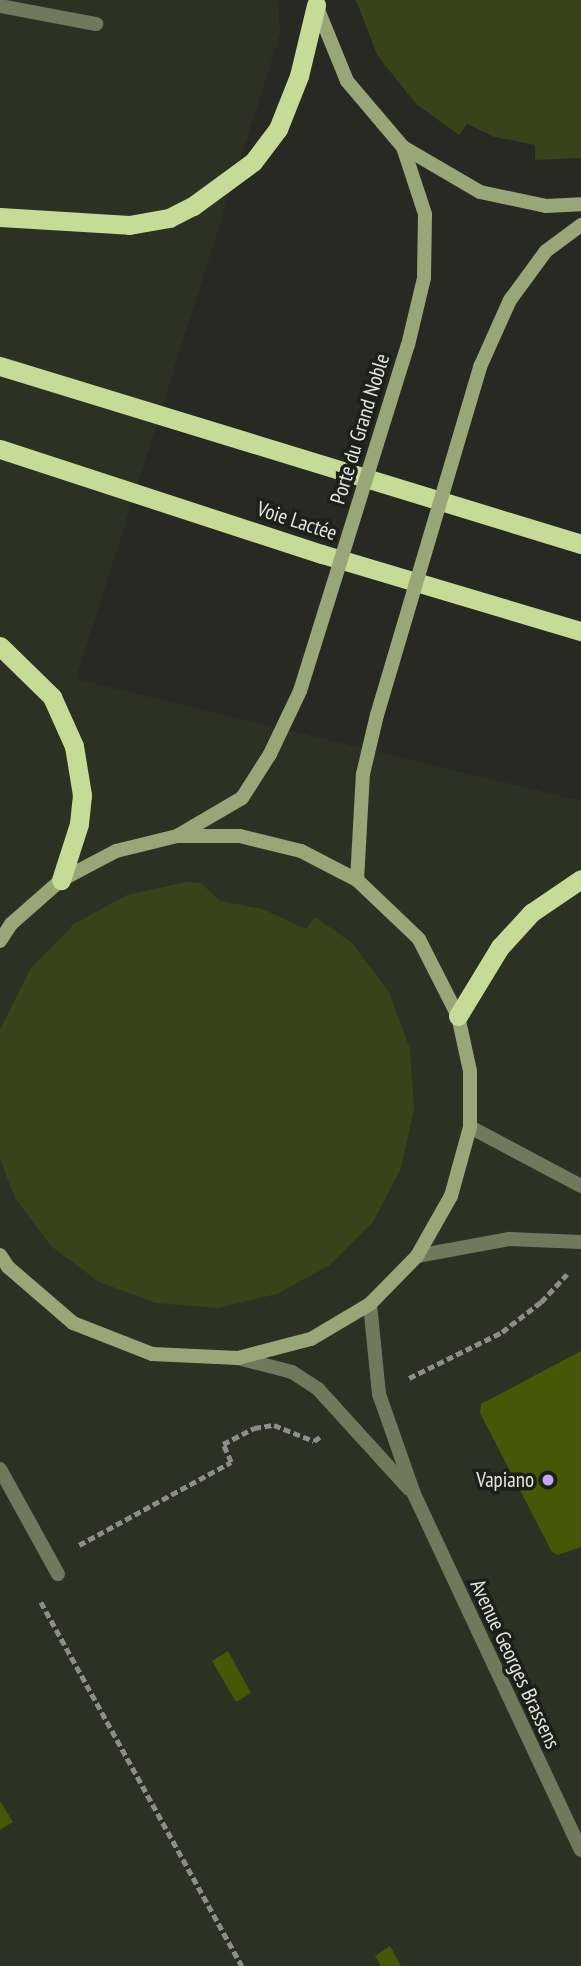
<!DOCTYPE html>
<meta charset="utf-8">
<style>
body{margin:0}
#map{position:relative;width:581px;height:1966px;overflow:hidden;background:#272922;font-family:"PT Sans Narrow",sans-serif}
div>[style]{position:absolute}
.built>*{inset:0;background:#2d3124}
.green>*{inset:0;background:#38431a}
.building>*{inset:0;background:#465706}
.path>*{height:4.5px;margin-top:-2.25px;transform-origin:0;background:repeating-linear-gradient(90deg,#8d8e89 0 7px,transparent 0 10.5px)}
.service>*{height:14px;margin:-7px;padding:0 7px;transform-origin:7px;border-radius:7px;background:#70795c}
.minor>*{height:14px;margin:-7px;padding:0 7px;transform-origin:7px;border-radius:7px;background:#70795c}
.tertiary>*{height:14px;margin:-7px;padding:0 7px;transform-origin:7px;border-radius:7px;background:#70795c}
.secondary>*{height:14px;margin:-7px;padding:0 7px;transform-origin:7px;border-radius:7px;background:#99a778}
.trunk>*{height:19px;margin:-9.5px;padding:0 9.5px;transform-origin:9.5px;border-radius:9.5px;background:#c6dc96}
.secondary-bridge>*{height:14px;margin:-7px;padding:0 7px;transform-origin:7px;border-radius:7px;background:#99a778}
.dots>*{width:19px;height:19px;translate:-50% -50%;box-sizing:border-box;border:4px solid #1d1f19;border-radius:50%}
span{translate:-50% -50%;white-space:nowrap;text-align:center;line-height:1.15;-webkit-text-stroke:7px #1d1f19;paint-order:stroke}
.street-label{font-size:21px;color:#e5e6e2}
.poi-label{font-size:21px;color:#e5e6e2}
.right{translate:-100% -50%;text-align:right}
</style>
<div id="map">
<div class="built">
<i style="clip-path:polygon(0 0,278px 0,280px 34px,76px 679px,581px 801px,581px 1966px,0 1966px)"></i>
</div>
<div class="green">
<i style="clip-path:polygon(356px 0,581px 0,581px 158px,535px 160px,535px 145px,495px 137px,467px 124px,459px 135px,416px 104px,377px 55px)"></i>
<i style="clip-path:polygon(186px 882px,201px 883px,220px 901px,262px 909px,306px 929px,315px 917px,352px 943px,389px 992px,410px 1049px,414px 1109px,401px 1168px,373px 1222px,330px 1265px,277px 1294px,217px 1308px,156px 1303px,99px 1282px,51px 1246px,15px 1198px,0 1159px,0 1030px,31px 968px,74px 924px,127px 895px)"></i>
</div>
<div class="building">
<i style="clip-path:polygon(581px 1351px,581px 1547px,558px 1555px,552px 1552px,480px 1413px,481px 1404px)"></i>
<i style="clip-path:polygon(228px 1651px,251px 1693px,236px 1702px,212px 1661px)"></i>
<i style="clip-path:polygon(0 1801px,13px 1822px,0 1830px)"></i>
<i style="clip-path:polygon(390px 1946px,401px 1966px,381px 1966px,375px 1956px)"></i>
</div>
<div class="path">
<i style="left:409px;top:1378px;width:104px;rotate:-26.3deg"></i>
<i style="left:502px;top:1332px;width:49px;rotate:-37.6deg"></i>
<i style="left:541px;top:1302px;width:38px;rotate:-47deg"></i>
<i style="left:79px;top:1545px;width:173px;rotate:-28.6deg"></i>
<i style="left:231px;top:1462px;width:20px;rotate:-114deg"></i>
<i style="left:223px;top:1444px;width:35px;rotate:-27deg"></i>
<i style="left:254px;top:1428px;width:20px;rotate:-9deg"></i>
<i style="left:274px;top:1425px;width:43px;rotate:21.8deg"></i>
<i style="left:314px;top:1441px;width:7px;rotate:-34deg"></i>
<i style="left:41px;top:1602px;width:416px;rotate:61.1deg"></i>
</div>
<div class="service">
<i style="left:0;top:6px;width:98px;rotate:10.6deg"></i>
<i style="left:0;top:1469px;width:120px;rotate:61.1deg"></i>
</div>
<div class="minor">
<i style="left:470px;top:1127px;width:126px;rotate:28deg"></i>
<i style="left:417px;top:1256px;width:94px;rotate:-10.5deg"></i>
<i style="left:509px;top:1239px;width:72px;rotate:2.4deg"></i>
</div>
<div class="tertiary">
<i style="left:370px;top:1304px;width:90px;rotate:84.3deg"></i>
<i style="left:379px;top:1394px;width:106px;rotate:70.7deg"></i>
<i style="left:414px;top:1494px;width:393px;rotate:64.9deg"></i>
<i style="left:238px;top:1358px;width:56px;rotate:14.5deg"></i>
<i style="left:292px;top:1372px;width:31px;rotate:33deg"></i>
<i style="left:318px;top:1389px;width:135px;rotate:47.7deg"></i>
</div>
<div class="secondary">
<i style="left:316px;top:5px;width:82px;rotate:67.8deg"></i>
<i style="left:347px;top:81px;width:87px;rotate:49.7deg"></i>
<i style="left:403px;top:147px;width:89px;rotate:30.3deg"></i>
<i style="left:480px;top:192px;width:67px;rotate:12deg"></i>
<i style="left:546px;top:206px;width:35px;rotate:-3deg"></i>
<i style="left:403px;top:147px;width:71px;rotate:71.8deg"></i>
<i style="left:425px;top:214px;width:64px;rotate:90.9deg"></i>
<i style="left:424px;top:278px;width:69px;rotate:103.4deg"></i>
<i style="left:480px;top:367px;width:73px;rotate:-65.9deg"></i>
<i style="left:510px;top:300px;width:61px;rotate:-53.7deg"></i>
<i style="left:546px;top:251px;width:44px;rotate:-36.6deg"></i>
<i style="left:357px;top:880px;width:106px;rotate:-86.8deg"></i>
<i style="left:363px;top:774px;width:61px;rotate:-76.7deg"></i>
<i style="left:0;top:941px;width:20px;rotate:-57deg"></i>
<i style="left:11px;top:924px;width:67px;rotate:-41.3deg"></i>
<i style="left:61px;top:880px;width:62px;rotate:-27.8deg"></i>
<i style="left:116px;top:851px;width:63px;rotate:-13.8deg"></i>
<i style="left:177px;top:836px;width:75px;rotate:-30.3deg"></i>
<i style="left:242px;top:798px;width:52px;rotate:-57.5deg"></i>
<i style="left:270px;top:754px;width:70px;rotate:-64.5deg"></i>
<i style="left:0;top:1255px;width:14px;rotate:56deg"></i>
<i style="left:8px;top:1267px;width:86px;rotate:40.7deg"></i>
<i style="left:73px;top:1323px;width:85px;rotate:21.4deg"></i>
<i style="left:152px;top:1354px;width:86px;rotate:2.7deg"></i>
<i style="left:238px;top:1358px;width:75px;rotate:-14.6deg"></i>
<i style="left:311px;top:1339px;width:69px;rotate:-30.7deg"></i>
<i style="left:370px;top:1304px;width:67px;rotate:-45.6deg"></i>
<i style="left:417px;top:1256px;width:69px;rotate:-60.5deg"></i>
<i style="left:451px;top:1196px;width:72px;rotate:-74.6deg"></i>
<i style="left:470px;top:1127px;width:56px;rotate:-90deg"></i>
<i style="left:470px;top:1071px;width:56px;rotate:-102.3deg"></i>
<i style="left:458px;top:1016px;width:86px;rotate:-116.9deg"></i>
<i style="left:419px;top:939px;width:86px;rotate:-136.4deg"></i>
<i style="left:357px;top:880px;width:63px;rotate:-152.6deg"></i>
<i style="left:301px;top:851px;width:63px;rotate:-166.2deg"></i>
<i style="left:240px;top:836px;width:63px;rotate:180deg"></i>
</div>
<div class="trunk">
<i style="left:0;top:217px;width:129px;rotate:3.5deg"></i>
<i style="left:129px;top:225px;width:41px;rotate:-9.9deg"></i>
<i style="left:169px;top:218px;width:27px;rotate:-27deg"></i>
<i style="left:193px;top:206px;width:74px;rotate:-36.3deg"></i>
<i style="left:253px;top:162px;width:41px;rotate:-52.9deg"></i>
<i style="left:278px;top:129px;width:57px;rotate:-68.4deg"></i>
<i style="left:299px;top:76px;width:73px;rotate:-76.5deg"></i>
<i style="left:0;top:366px;width:608px;rotate:17.03deg"></i>
<i style="left:0;top:449px;width:339px;rotate:18.1deg"></i>
<i style="left:322px;top:554px;width:270px;rotate:16.6deg"></i>
<i style="left:0;top:646px;width:73px;rotate:44.4deg"></i>
<i style="left:52px;top:697px;width:54px;rotate:65.8deg"></i>
<i style="left:74px;top:746px;width:50px;rotate:80.7deg"></i>
<i style="left:82px;top:795px;width:29px;rotate:96deg"></i>
<i style="left:79px;top:824px;width:59px;rotate:107.8deg"></i>
<i style="left:458px;top:1016px;width:81px;rotate:-58.7deg"></i>
<i style="left:500px;top:947px;width:46px;rotate:-47.6deg"></i>
<i style="left:531px;top:913px;width:60px;rotate:-34.2deg"></i>
</div>
<div class="secondary-bridge">
<i style="left:300px;top:691px;width:362px;rotate:-72.7deg"></i>
<i style="left:377px;top:715px;width:363px;rotate:-73.5deg"></i>
</div>
<div class="dots">
<i style="left:548px;top:1480px;background:#c4a7f1"></i>
</div>
<div class="street-label">
<span style="left:360px;top:429px;rotate:-73deg">Porte du Grand Noble</span>
<span style="left:297px;top:521px;rotate:18deg">Voie Lactée</span>
<span style="left:515px;top:1664px;rotate:65deg">Avenue Georges Brassens</span>
</div>
<div class="poi-label">
<span class="right" style="left:534px;top:1480px">Vapiano</span>
</div>
</div>
